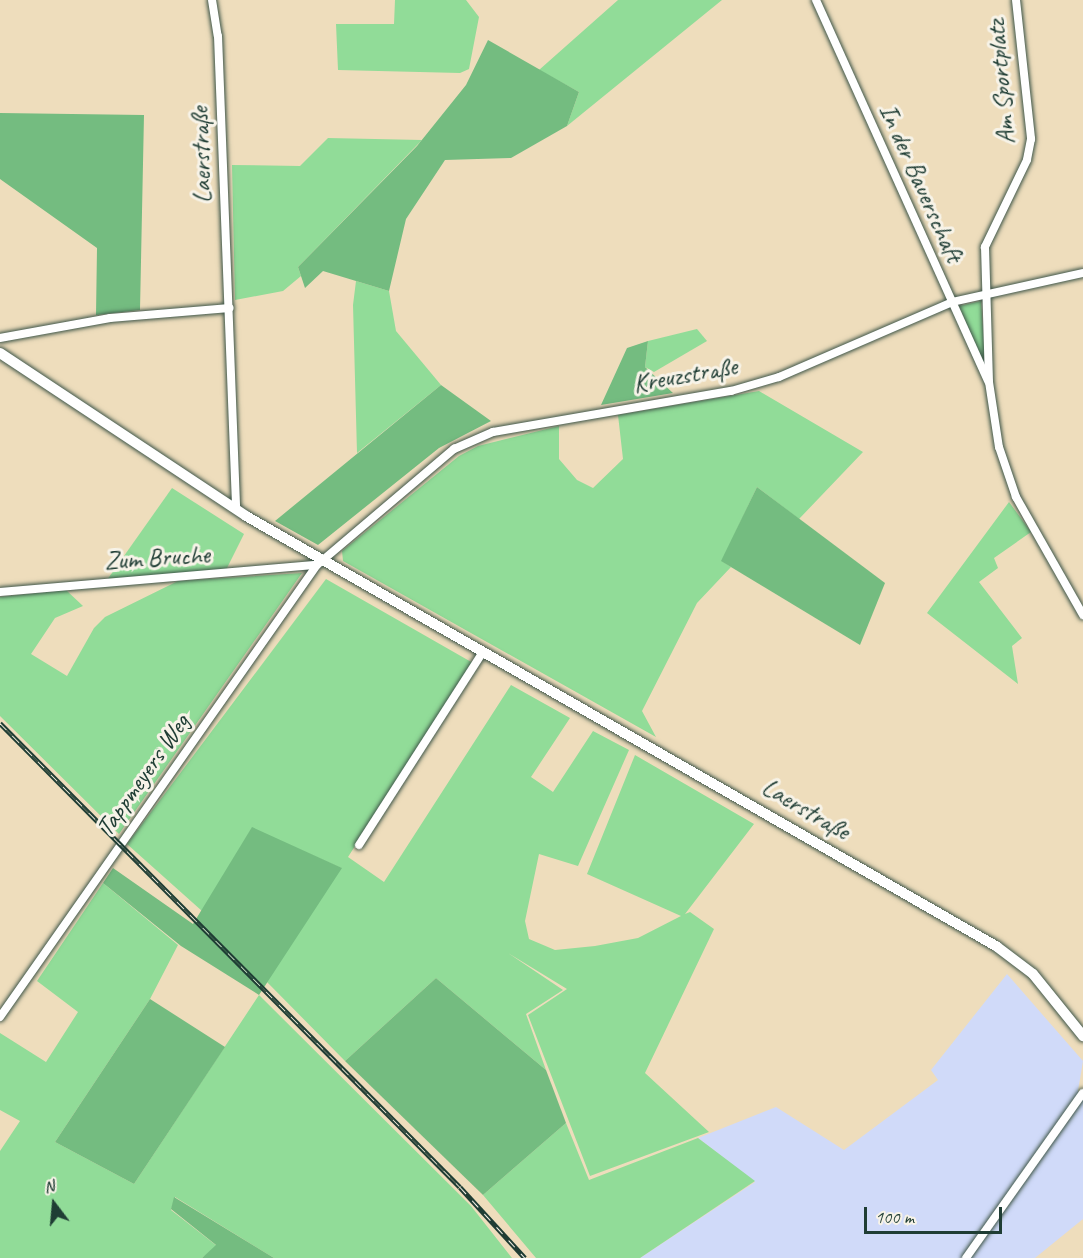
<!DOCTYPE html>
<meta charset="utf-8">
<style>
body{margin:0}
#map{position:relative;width:1083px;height:1258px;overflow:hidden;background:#eeddbc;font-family:Caveat,sans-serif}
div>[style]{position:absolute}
.built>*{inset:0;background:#d0daf9}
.green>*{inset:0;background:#91dc98}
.forest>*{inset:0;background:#74bc80}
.roads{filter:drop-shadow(0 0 2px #3e5548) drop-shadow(0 0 2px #3e5548)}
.street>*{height:8px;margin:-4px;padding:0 4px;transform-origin:4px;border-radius:4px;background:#fff}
.secondary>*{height:10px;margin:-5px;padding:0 5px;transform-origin:5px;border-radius:5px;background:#fff}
.rail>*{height:5px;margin-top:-2.5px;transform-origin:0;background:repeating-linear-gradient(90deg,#f7f3e8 0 9px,#1f3d34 0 18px);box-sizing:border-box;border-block:2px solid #1f3d34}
span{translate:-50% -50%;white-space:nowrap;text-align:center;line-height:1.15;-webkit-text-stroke:6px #f7f3e8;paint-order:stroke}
.street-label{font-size:26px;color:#1f3d34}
.north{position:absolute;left:24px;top:1174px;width:60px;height:60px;-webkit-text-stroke:4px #f7f3e8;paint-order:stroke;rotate:344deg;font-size:16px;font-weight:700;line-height:24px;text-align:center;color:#1f3d34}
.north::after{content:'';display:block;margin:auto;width:21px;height:27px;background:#1f3d34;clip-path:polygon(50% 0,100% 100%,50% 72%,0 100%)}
.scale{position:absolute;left:864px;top:1207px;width:138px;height:27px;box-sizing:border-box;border:3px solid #1f3d34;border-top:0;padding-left:8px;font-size:18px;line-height:21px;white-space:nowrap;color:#1f3d34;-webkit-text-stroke:4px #f7f3e8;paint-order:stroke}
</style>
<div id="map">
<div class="built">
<i style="clip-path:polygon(1007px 974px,1083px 1061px,1078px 1091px,1083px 1098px,1083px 1219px,1035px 1258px,640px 1258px,755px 1182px,698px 1138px,776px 1107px,844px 1150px,938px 1080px,931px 1070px)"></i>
</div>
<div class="green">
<i style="clip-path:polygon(395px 0,466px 0,479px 17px,469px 69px,460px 73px,338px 70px,336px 24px,394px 24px)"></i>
<i style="clip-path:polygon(618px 0,722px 0,567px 126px,579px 92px,539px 70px)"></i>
<i style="clip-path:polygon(328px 138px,422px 140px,298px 267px,301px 276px,283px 291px,235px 300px,232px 165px,300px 166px)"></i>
<i style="clip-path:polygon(356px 281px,389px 291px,396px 331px,441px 385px,357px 453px,353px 305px)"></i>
<i style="clip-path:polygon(981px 301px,985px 361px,982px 361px,959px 306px)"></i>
<i style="clip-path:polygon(697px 329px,707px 341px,654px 372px,645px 367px,648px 341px)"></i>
<i style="clip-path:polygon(759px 391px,863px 452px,799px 519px,757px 487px,722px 561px,731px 567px,697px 603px,642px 711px,656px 737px,343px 561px,342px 551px,459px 456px,478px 446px,559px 426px,559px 459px,577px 480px,593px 488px,623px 459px,618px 415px)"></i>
<i style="clip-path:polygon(172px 488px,244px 534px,226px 570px,107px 580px)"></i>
<i style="clip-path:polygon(1009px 502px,1031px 532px,994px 558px,998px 568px,979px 582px,1022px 638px,1012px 646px,1018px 684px,927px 613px)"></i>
<i style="clip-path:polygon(302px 573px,119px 834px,0 716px,0 597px,66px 590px,83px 606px,55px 618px,31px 654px,67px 676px,94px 628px,105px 617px,178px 581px)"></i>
<i style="clip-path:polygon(326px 579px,473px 663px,348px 857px,384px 882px,511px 685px,570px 718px,531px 777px,553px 792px,593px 731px,629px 750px,578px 866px,539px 854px,525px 921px,529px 939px,555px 950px,595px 946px,638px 938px,681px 916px,587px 874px,635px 755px,754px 824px,685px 914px,690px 912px,714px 929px,645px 1073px,709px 1132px,590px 1176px,528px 1015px,567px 989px,508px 953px,563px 990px,526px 1014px,546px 1070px,436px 978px,345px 1061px,266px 981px,341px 868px,252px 828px,202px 911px,127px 844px)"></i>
<i style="clip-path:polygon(103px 883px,178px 945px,150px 999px,55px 1142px,134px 1184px,259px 995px,471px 1206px,512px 1258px,274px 1258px,175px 1197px,171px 1210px,217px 1246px,202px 1258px,0 1258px,0 1151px,20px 1121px,0 1110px,0 1033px,46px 1062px,78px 1012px,37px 981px)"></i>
<i style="clip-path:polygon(566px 1123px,589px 1180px,698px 1138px,755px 1181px,640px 1258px,536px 1258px,483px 1195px)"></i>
</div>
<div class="forest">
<i style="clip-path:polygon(488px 40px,579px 92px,567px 126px,511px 158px,445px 160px,406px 219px,389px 291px,323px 271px,305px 288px,298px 267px,417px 146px,466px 85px)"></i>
<i style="clip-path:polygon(0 113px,144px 115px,140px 310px,96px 315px,97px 248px,0 179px)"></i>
<i style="clip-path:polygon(648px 341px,645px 367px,673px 393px,601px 405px,627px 348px)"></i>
<i style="clip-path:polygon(441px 385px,491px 421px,439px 448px,318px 545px,275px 521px)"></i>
<i style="clip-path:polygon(757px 487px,885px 583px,860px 645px,721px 561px)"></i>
<i style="clip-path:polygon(252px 827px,342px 868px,259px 995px,181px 946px,103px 883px,113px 868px,193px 924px)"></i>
<i style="clip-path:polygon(436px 978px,546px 1070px,566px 1123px,483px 1195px,345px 1061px)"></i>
<i style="clip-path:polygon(150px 999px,225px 1047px,134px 1184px,55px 1142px)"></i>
<i style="clip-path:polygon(174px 1197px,274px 1258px,202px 1258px,216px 1245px,171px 1209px)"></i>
</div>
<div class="roads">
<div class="street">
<i style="left:212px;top:0;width:36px;rotate:81deg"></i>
<i style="left:218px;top:36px;width:474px;rotate:87.8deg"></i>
<i style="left:816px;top:0;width:418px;rotate:65.7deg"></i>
<i style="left:1016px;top:0;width:140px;rotate:83.8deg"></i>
<i style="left:1031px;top:139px;width:21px;rotate:101deg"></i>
<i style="left:1027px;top:160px;width:97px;rotate:115.8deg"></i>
<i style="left:985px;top:247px;width:135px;rotate:88.3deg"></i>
<i style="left:989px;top:382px;width:66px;rotate:81.3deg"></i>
<i style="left:999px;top:447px;width:53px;rotate:71.2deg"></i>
<i style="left:1016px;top:497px;width:136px;rotate:60.4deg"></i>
<i style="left:0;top:338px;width:112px;rotate:-10.3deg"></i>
<i style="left:110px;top:318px;width:120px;rotate:-4.8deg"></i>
<i style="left:0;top:592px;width:318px;rotate:-4.9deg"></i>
<i style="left:359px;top:845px;width:229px;rotate:-57.3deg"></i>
<i style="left:0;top:1017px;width:552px;rotate:-54.96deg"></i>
<i style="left:317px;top:565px;width:180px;rotate:-40.3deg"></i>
<i style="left:454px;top:449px;width:43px;rotate:-23.6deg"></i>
<i style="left:493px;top:432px;width:242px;rotate:-9.8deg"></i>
<i style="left:731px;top:391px;width:50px;rotate:-16.3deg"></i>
<i style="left:779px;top:377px;width:189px;rotate:-23.4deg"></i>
<i style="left:952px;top:302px;width:134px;rotate:-12.5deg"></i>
<i style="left:966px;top:1258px;width:202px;rotate:-54.7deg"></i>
</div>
<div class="secondary">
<i style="left:0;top:353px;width:295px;rotate:33.5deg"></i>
<i style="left:246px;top:516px;width:865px;rotate:29.83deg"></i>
<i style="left:996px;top:946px;width:46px;rotate:37.1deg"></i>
<i style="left:1033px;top:974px;width:80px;rotate:51.1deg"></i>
</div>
</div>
<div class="rail">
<i style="left:0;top:723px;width:653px;rotate:45.25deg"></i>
<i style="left:460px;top:1187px;width:96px;rotate:47.5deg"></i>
</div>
<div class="street-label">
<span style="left:1001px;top:82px;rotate:-95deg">Am Sportplatz</span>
<span style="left:201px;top:155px;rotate:-92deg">Laerstraße</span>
<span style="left:921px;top:183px;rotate:66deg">In der Bauerschaft</span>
<span style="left:685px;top:375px;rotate:-10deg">Kreuzstraße</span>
<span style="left:157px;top:558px;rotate:-4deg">Zum Bruche</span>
<span style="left:143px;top:775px;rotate:-55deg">Tappmeyers Weg</span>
<span style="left:806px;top:809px;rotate:30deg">Laerstraße</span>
</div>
<div class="north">N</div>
<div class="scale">100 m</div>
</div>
